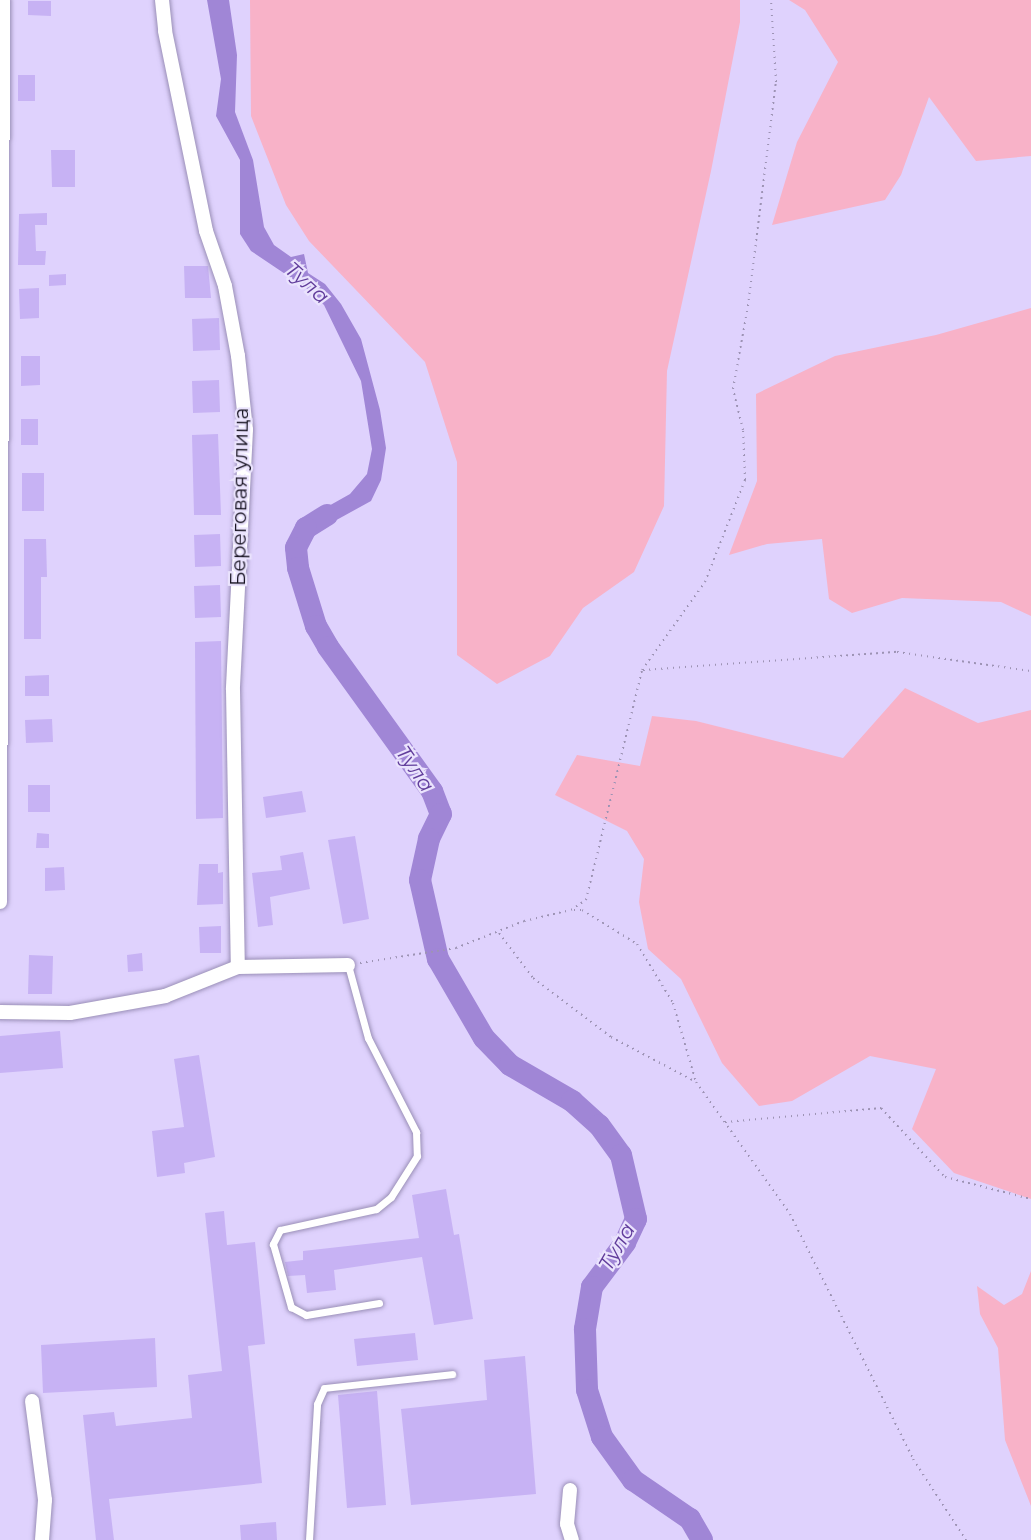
<!DOCTYPE html>
<meta charset="utf-8">
<style>
body{margin:0}
#map{position:relative;width:1031px;height:1540px;overflow:hidden;background:#dfd2fd;font-family:Montserrat,sans-serif}
div>[style]{position:absolute}
.green>*{inset:0;background:#f8b2c8}
.water>*{inset:0;background:#a086d6}
.river>*{height:22px;margin:-11px;padding:0 11px;transform-origin:11px;border-radius:11px;background:#a086d6}
.building>*{inset:0;background:#c7b2f4}
.path>*{height:2px;margin-top:-1px;transform-origin:0;background:repeating-linear-gradient(90deg,#9d93b4 0 1.5px,transparent 0 6px)}
.roads{filter:drop-shadow(0 0 2px #9a8fb7) drop-shadow(0 0 2px #9a8fb7)}
.lane>*{height:7px;margin:-3.5px;padding:0 3.5px;transform-origin:3.5px;border-radius:3.5px;background:#fff}
.street>*{height:14px;margin:-7px;padding:0 7px;transform-origin:7px;border-radius:7px;background:#fff}
span{translate:-50% -50%;white-space:nowrap;text-align:center;line-height:1.15;-webkit-text-stroke:4.5px #eae3fd;paint-order:stroke}
.street-label{font-size:20px;color:#161220}
.water-label{font-size:21px;color:#613d9b;font-style:italic}
</style>
<div id="map">
<div class="green">
<i style="clip-path:polygon(250px 0,740px 0,740px 22px,711px 171px,667px 371px,664px 506px,634px 572px,583px 608px,550px 656px,497px 684px,457px 655px,457px 462px,425px 362px,309px 241px,286px 205px,251px 116px)"></i>
<i style="clip-path:polygon(789px 0,1031px 0,1031px 156px,976px 161px,929px 97px,901px 175px,885px 200px,772px 225px,797px 142px,838px 62px,805px 10px)"></i>
<i style="clip-path:polygon(1031px 308px,1031px 616px,1001px 602px,902px 598px,852px 613px,829px 599px,822px 539px,767px 544px,729px 555px,757px 481px,756px 394px,835px 356px,936px 335px)"></i>
<i style="clip-path:polygon(905px 688px,978px 723px,1031px 710px,1031px 1199px,954px 1173px,912px 1129px,936px 1069px,870px 1056px,792px 1101px,759px 1106px,722px 1063px,681px 979px,648px 949px,639px 902px,644px 859px,627px 831px,555px 795px,577px 755px,640px 766px,652px 716px,696px 721px,843px 758px)"></i>
<i style="clip-path:polygon(1031px 1271px,1031px 1506px,1005px 1440px,998px 1348px,980px 1314px,977px 1286px,1004px 1305px,1022px 1294px)"></i>
</div>
<div class="water">
<i style="clip-path:polygon(207px 0,229px 0,237px 55px,235px 112px,253px 160px,264px 227px,274px 245px,291px 257px,304px 254px,308px 273px,325px 284px,341px 304px,361px 339px,380px 410px,386px 448px,381px 480px,371px 501px,311px 534px,299px 529px,302px 521px,350px 494px,367px 474px,372px 449px,361px 381px,324px 305px,309px 290px,251px 251px,240px 234px,240px 160px,216px 116px,221px 79px)"></i>
</div>
<div class="river">
<i style="left:327px;top:515px;width:25px;rotate:148deg"></i>
<i style="left:306px;top:528px;width:22px;rotate:117deg"></i>
<i style="left:296px;top:548px;width:20px;rotate:84deg"></i>
<i style="left:298px;top:568px;width:61px;rotate:72.8deg"></i>
<i style="left:316px;top:626px;width:24px;rotate:60deg"></i>
<i style="left:328px;top:647px;width:178px;rotate:54.2deg"></i>
<i style="left:432px;top:791px;width:25px;rotate:69deg"></i>
<i style="left:441px;top:814px;width:28px;rotate:116deg"></i>
<i style="left:429px;top:839px;width:42px;rotate:102.4deg"></i>
<i style="left:420px;top:880px;width:81px;rotate:77.2deg"></i>
<i style="left:438px;top:959px;width:91px;rotate:59.8deg"></i>
<i style="left:484px;top:1038px;width:37px;rotate:46deg"></i>
<i style="left:510px;top:1065px;width:72px;rotate:30.1deg"></i>
<i style="left:572px;top:1101px;width:36px;rotate:42deg"></i>
<i style="left:599px;top:1125px;width:37px;rotate:54deg"></i>
<i style="left:621px;top:1155px;width:66px;rotate:76.8deg"></i>
<i style="left:636px;top:1219px;width:26px;rotate:115deg"></i>
<i style="left:625px;top:1243px;width:55px;rotate:126.9deg"></i>
<i style="left:592px;top:1287px;width:43px;rotate:99.5deg"></i>
<i style="left:585px;top:1329px;width:61px;rotate:88.1deg"></i>
<i style="left:587px;top:1390px;width:49px;rotate:72.3deg"></i>
<i style="left:602px;top:1437px;width:53px;rotate:54.2deg"></i>
<i style="left:633px;top:1480px;width:69px;rotate:34.4deg"></i>
<i style="left:690px;top:1519px;width:24px;rotate:60deg"></i>
</div>
<div class="building">
<i style="clip-path:polygon(28px 1px,51px 1px,51px 16px,28px 15px)"></i>
<i style="clip-path:polygon(18px 75px,35px 75px,35px 101px,18px 101px)"></i>
<i style="clip-path:polygon(51px 150px,75px 150px,75px 187px,52px 187px)"></i>
<i style="clip-path:polygon(47px 213px,47px 225px,35px 225px,36px 251px,46px 251px,45px 265px,18px 265px,19px 214px)"></i>
<i style="clip-path:polygon(184px 266px,208px 266px,211px 298px,185px 298px)"></i>
<i style="clip-path:polygon(66px 274px,66px 285px,49px 286px,49px 275px)"></i>
<i style="clip-path:polygon(39px 288px,39px 318px,20px 319px,19px 289px)"></i>
<i style="clip-path:polygon(219px 318px,220px 350px,193px 351px,192px 319px)"></i>
<i style="clip-path:polygon(21px 356px,40px 356px,40px 385px,21px 386px)"></i>
<i style="clip-path:polygon(219px 380px,220px 412px,193px 413px,192px 381px)"></i>
<i style="clip-path:polygon(21px 419px,38px 419px,38px 445px,21px 445px)"></i>
<i style="clip-path:polygon(218px 434px,221px 515px,194px 515px,192px 435px)"></i>
<i style="clip-path:polygon(22px 473px,44px 473px,44px 511px,22px 511px)"></i>
<i style="clip-path:polygon(220px 534px,221px 566px,195px 567px,194px 535px)"></i>
<i style="clip-path:polygon(24px 539px,46px 539px,47px 577px,41px 577px,41px 639px,24px 639px)"></i>
<i style="clip-path:polygon(220px 585px,221px 617px,195px 618px,194px 586px)"></i>
<i style="clip-path:polygon(221px 641px,223px 818px,196px 819px,195px 642px)"></i>
<i style="clip-path:polygon(49px 675px,49px 696px,25px 696px,25px 676px)"></i>
<i style="clip-path:polygon(52px 719px,53px 742px,26px 743px,25px 720px)"></i>
<i style="clip-path:polygon(28px 785px,50px 785px,50px 812px,28px 812px)"></i>
<i style="clip-path:polygon(302px 791px,306px 812px,266px 818px,263px 797px)"></i>
<i style="clip-path:polygon(37px 833px,49px 834px,49px 848px,36px 848px)"></i>
<i style="clip-path:polygon(355px 836px,369px 919px,343px 924px,328px 840px)"></i>
<i style="clip-path:polygon(303px 852px,310px 889px,270px 897px,273px 925px,258px 927px,252px 873px,282px 870px,280px 856px)"></i>
<i style="clip-path:polygon(199px 864px,218px 864px,218px 873px,223px 872px,223px 904px,197px 905px)"></i>
<i style="clip-path:polygon(64px 867px,65px 890px,45px 891px,45px 868px)"></i>
<i style="clip-path:polygon(221px 926px,221px 953px,200px 953px,199px 927px)"></i>
<i style="clip-path:polygon(142px 953px,143px 971px,128px 972px,127px 955px)"></i>
<i style="clip-path:polygon(29px 955px,53px 956px,52px 994px,28px 994px)"></i>
<i style="clip-path:polygon(60px 1031px,63px 1068px,0 1073px,0 1036px)"></i>
<i style="clip-path:polygon(199px 1055px,215px 1157px,184px 1163px,185px 1173px,157px 1177px,152px 1131px,184px 1127px,174px 1059px)"></i>
<i style="clip-path:polygon(446px 1189px,454px 1235px,459px 1234px,473px 1319px,434px 1325px,422px 1257px,334px 1270px,336px 1290px,307px 1293px,305px 1275px,288px 1276px,285px 1262px,303px 1260px,303px 1251px,419px 1238px,412px 1195px)"></i>
<i style="clip-path:polygon(224px 1211px,227px 1245px,255px 1242px,265px 1344px,248px 1346px,262px 1483px,109px 1499px,114px 1540px,96px 1540px,83px 1415px,114px 1412px,116px 1426px,192px 1418px,188px 1375px,222px 1371px,205px 1213px)"></i>
<i style="clip-path:polygon(415px 1333px,418px 1360px,357px 1366px,354px 1339px)"></i>
<i style="clip-path:polygon(155px 1338px,157px 1387px,43px 1393px,41px 1345px)"></i>
<i style="clip-path:polygon(525px 1356px,536px 1494px,411px 1505px,401px 1409px,487px 1400px,484px 1360px)"></i>
<i style="clip-path:polygon(377px 1391px,386px 1505px,347px 1508px,338px 1395px)"></i>
<i style="clip-path:polygon(276px 1522px,277px 1540px,241px 1540px,240px 1525px)"></i>
</div>
<div class="path">
<i style="left:643px;top:670px;width:255px;rotate:-4.1deg"></i>
<i style="left:897px;top:652px;width:135px;rotate:8.1deg"></i>
<i style="left:574px;top:910px;width:8px"></i>
<i style="left:582px;top:910px;width:65px;rotate:31.7deg"></i>
<i style="left:637px;top:944px;width:69px;rotate:58.6deg"></i>
<i style="left:673px;top:1003px;width:82px;rotate:73.8deg"></i>
<i style="left:499px;top:933px;width:56px;rotate:52.9deg"></i>
<i style="left:533px;top:978px;width:98px;rotate:37.1deg"></i>
<i style="left:611px;top:1037px;width:96px;rotate:27.9deg"></i>
<i style="left:696px;top:1082px;width:162px;rotate:54.5deg"></i>
<i style="left:790px;top:1214px;width:274px;rotate:63.3deg"></i>
<i style="left:913px;top:1459px;width:97px;rotate:56.8deg"></i>
<i style="left:360px;top:963px;width:97px;rotate:-8.9deg"></i>
<i style="left:456px;top:948px;width:73px;rotate:-21.7deg"></i>
<i style="left:524px;top:921px;width:48px;rotate:-13.2deg"></i>
<i style="left:571px;top:910px;width:18px;rotate:-34deg"></i>
<i style="left:586px;top:900px;width:237px;rotate:-76.3deg"></i>
<i style="left:642px;top:670px;width:108px;rotate:-54.4deg"></i>
<i style="left:705px;top:582px;width:110px;rotate:-68.6deg"></i>
<i style="left:745px;top:480px;width:50px;rotate:-92.3deg"></i>
<i style="left:743px;top:430px;width:42px;rotate:-103.7deg"></i>
<i style="left:733px;top:389px;width:84px;rotate:-79.8deg"></i>
<i style="left:748px;top:306px;width:226px;rotate:-82.9deg"></i>
<i style="left:776px;top:82px;width:82px;rotate:-93.5deg"></i>
<i style="left:725px;top:1122px;width:157px;rotate:-5.1deg"></i>
<i style="left:881px;top:1108px;width:94px;rotate:47.2deg"></i>
<i style="left:945px;top:1177px;width:89px;rotate:14.3deg"></i>
</div>
<div class="roads">
<div class="lane">
<i style="left:348px;top:965px;width:76px;rotate:74.7deg"></i>
<i style="left:368px;top:1038px;width:106px;rotate:62.9deg"></i>
<i style="left:416px;top:1132px;width:24px;rotate:88deg"></i>
<i style="left:417px;top:1156px;width:49px;rotate:122.4deg"></i>
<i style="left:391px;top:1197px;width:19px;rotate:141deg"></i>
<i style="left:376px;top:1209px;width:98px;rotate:167.7deg"></i>
<i style="left:280px;top:1230px;width:16px;rotate:117deg"></i>
<i style="left:273px;top:1244px;width:66px;rotate:74.1deg"></i>
<i style="left:291px;top:1307px;width:17px;rotate:28deg"></i>
<i style="left:306px;top:1315px;width:74px;rotate:-9.3deg"></i>
<i style="left:309px;top:1540px;width:136px;rotate:-86.6deg"></i>
<i style="left:317px;top:1404px;width:17px;rotate:-66deg"></i>
<i style="left:324px;top:1388px;width:129px;rotate:-6.2deg"></i>
</div>
<div class="street">
<i style="left:162px;top:0;width:31px;rotate:84deg"></i>
<i style="left:165px;top:31px;width:204px;rotate:78.4deg"></i>
<i style="left:206px;top:231px;width:58px;rotate:70.9deg"></i>
<i style="left:225px;top:286px;width:71px;rotate:79.5deg"></i>
<i style="left:238px;top:356px;width:74px;rotate:83.8deg"></i>
<i style="left:246px;top:430px;width:260px;rotate:92.9deg"></i>
<i style="left:233px;top:690px;width:277px;rotate:89deg"></i>
<i style="left:0;top:902px;width:902px;rotate:-89.81deg"></i>
<i style="left:0;top:1012px;width:70px;rotate:0.8deg"></i>
<i style="left:70px;top:1013px;width:97px;rotate:-10.1deg"></i>
<i style="left:165px;top:996px;width:79px;rotate:-21.7deg"></i>
<i style="left:238px;top:967px;width:110px;rotate:-1deg"></i>
<i style="left:32px;top:1401px;width:100px;rotate:82.5deg"></i>
<i style="left:45px;top:1500px;width:40px;rotate:94.3deg"></i>
<i style="left:570px;top:1490px;width:34px;rotate:95deg"></i>
<i style="left:567px;top:1524px;width:17px;rotate:73deg"></i>
</div>
</div>
<div class="street-label">
<span style="left:240px;top:497px;rotate:-89deg">Береговая улица</span>
</div>
<div class="water-label">
<span style="left:307px;top:283px;rotate:42deg">Тула</span>
<span style="left:415px;top:769px;rotate:56deg">Тула</span>
<span style="left:617px;top:1247px;rotate:-60deg">Тула</span>
</div>
</div>
